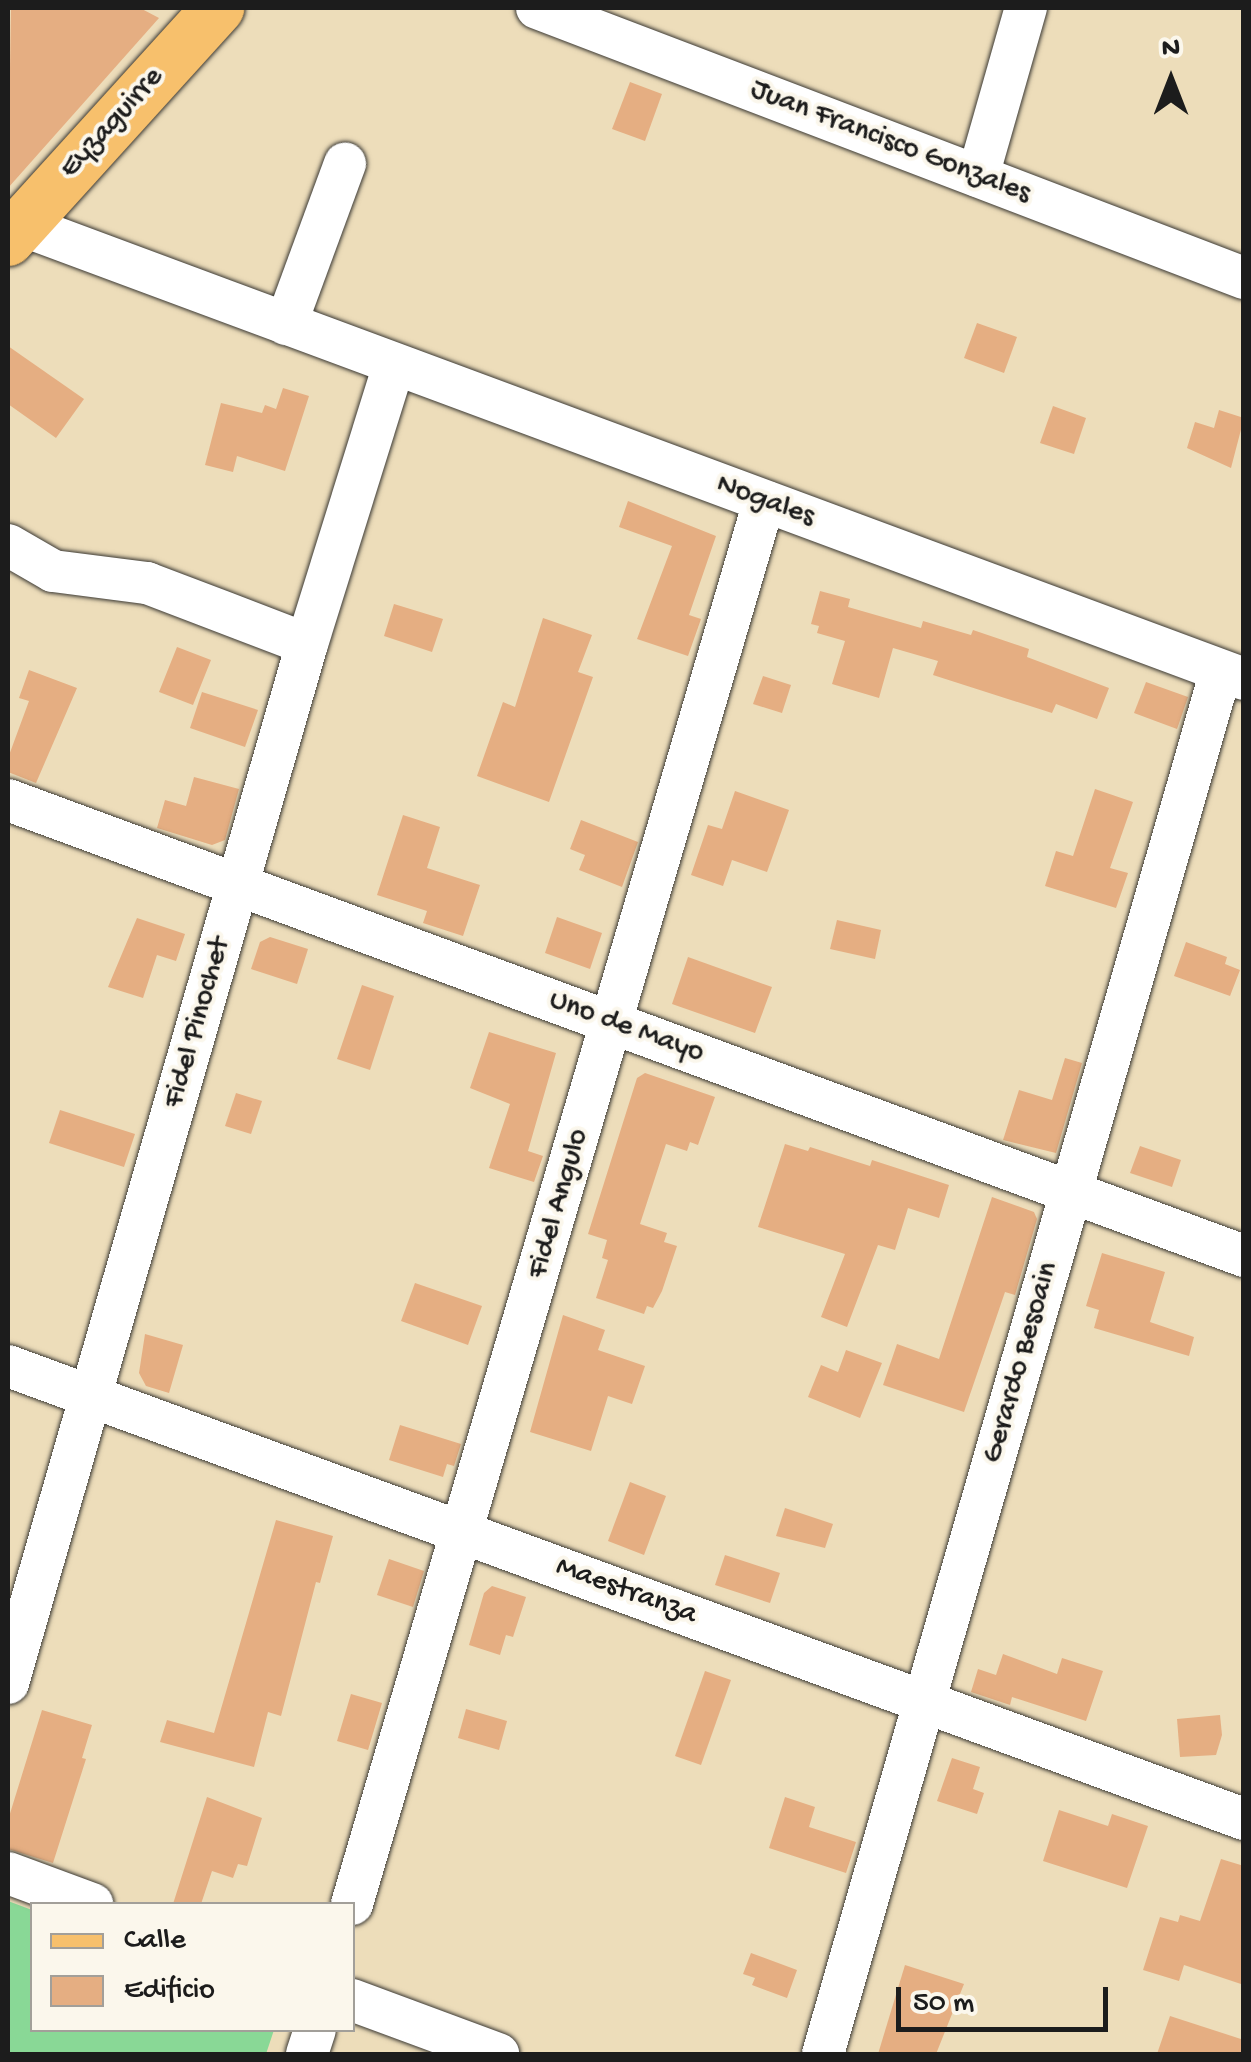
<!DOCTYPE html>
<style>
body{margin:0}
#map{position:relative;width:1251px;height:2062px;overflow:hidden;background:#edddba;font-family:"Gochi Hand",sans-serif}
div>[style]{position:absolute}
.green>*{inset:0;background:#89d896}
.building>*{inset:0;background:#e5ae82}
.roads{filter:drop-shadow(0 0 2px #3b3934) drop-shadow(0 0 2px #3b3934)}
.minor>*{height:42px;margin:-21px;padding:0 21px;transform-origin:21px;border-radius:21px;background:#fff}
.major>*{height:52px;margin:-26px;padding:0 26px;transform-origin:26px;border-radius:26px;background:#f7c06c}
span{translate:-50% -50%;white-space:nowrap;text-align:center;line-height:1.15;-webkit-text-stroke:8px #fbf7ec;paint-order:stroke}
.street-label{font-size:30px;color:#1c1c1c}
.frame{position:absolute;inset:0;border:10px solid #1c1c1c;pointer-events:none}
.legend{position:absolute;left:30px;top:1902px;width:325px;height:130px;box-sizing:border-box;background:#fbf7ec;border:2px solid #a29f99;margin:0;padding:12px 18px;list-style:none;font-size:30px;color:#1c1c1c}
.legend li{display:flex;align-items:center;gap:20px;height:50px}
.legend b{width:50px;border:2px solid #a29f99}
.north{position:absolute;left:1121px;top:30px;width:100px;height:100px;-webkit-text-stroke:8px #fbf7ec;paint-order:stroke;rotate:0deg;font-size:28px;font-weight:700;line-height:40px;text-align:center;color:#1c1c1c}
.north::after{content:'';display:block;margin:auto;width:35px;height:45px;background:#1c1c1c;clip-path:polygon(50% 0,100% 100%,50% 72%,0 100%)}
.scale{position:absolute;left:896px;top:1987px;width:212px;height:45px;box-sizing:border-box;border:5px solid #1c1c1c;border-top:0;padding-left:12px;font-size:30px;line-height:35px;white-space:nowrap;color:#1c1c1c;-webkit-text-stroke:8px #fbf7ec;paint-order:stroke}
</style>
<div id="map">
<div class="green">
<i style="clip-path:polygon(8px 1901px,32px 1910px,32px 2030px,274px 2030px,266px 2054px,8px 2054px)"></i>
</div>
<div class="building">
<i style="clip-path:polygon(11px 8px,140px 8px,159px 18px,8px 188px)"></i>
<i style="clip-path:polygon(630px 82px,662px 94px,645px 141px,612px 129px)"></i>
<i style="clip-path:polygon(977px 323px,1017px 337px,1004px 373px,964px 358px)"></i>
<i style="clip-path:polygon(8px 346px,84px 399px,56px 438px,8px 404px)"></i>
<i style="clip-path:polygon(283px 388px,309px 396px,285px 471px,237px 456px,233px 472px,205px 465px,221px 403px,262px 413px,265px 405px,276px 409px)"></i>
<i style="clip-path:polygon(1053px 406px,1086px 418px,1074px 454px,1040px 443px)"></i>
<i style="clip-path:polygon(1219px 410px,1244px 418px,1231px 468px,1187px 448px,1195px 422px,1214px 428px)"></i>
<i style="clip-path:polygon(628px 501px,716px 536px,689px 615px,701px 619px,688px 656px,637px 639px,672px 546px,619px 527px)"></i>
<i style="clip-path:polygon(820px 591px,850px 599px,848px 607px,921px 628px,923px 621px,971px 635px,973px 630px,1029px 649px,1027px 657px,1109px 688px,1097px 719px,1056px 704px,1052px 713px,933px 675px,938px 661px,893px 648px,879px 698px,832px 684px,845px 641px,817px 633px,819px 626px,811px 624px)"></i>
<i style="clip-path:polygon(394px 604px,443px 619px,432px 652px,384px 636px)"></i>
<i style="clip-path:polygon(543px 618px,592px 635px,578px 672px,593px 677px,549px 802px,477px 776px,503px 702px,515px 707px)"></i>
<i style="clip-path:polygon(177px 647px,211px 660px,193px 705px,159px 692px)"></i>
<i style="clip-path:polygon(29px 670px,77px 688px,36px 783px,8px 772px,8px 758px,29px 701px,19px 698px)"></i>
<i style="clip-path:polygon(763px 676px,791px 685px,782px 713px,753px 704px)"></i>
<i style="clip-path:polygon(1146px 682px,1188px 697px,1177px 729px,1134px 713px)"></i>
<i style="clip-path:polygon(202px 692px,258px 710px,245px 747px,190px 728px)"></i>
<i style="clip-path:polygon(194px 777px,239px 789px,225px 840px,212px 845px,157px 828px,165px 800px,186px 806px)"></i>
<i style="clip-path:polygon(1095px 789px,1133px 802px,1110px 868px,1128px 873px,1116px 908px,1045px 886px,1056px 851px,1073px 856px)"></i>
<i style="clip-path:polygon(735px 791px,789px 810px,767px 872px,732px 860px,723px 886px,691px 875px,708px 825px,722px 829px)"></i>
<i style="clip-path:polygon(403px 815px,440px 827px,427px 868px,480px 885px,463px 936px,423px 923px,427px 911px,377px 895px)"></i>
<i style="clip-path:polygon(581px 820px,638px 842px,622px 887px,579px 870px,585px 855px,570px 849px)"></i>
<i style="clip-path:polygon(557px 917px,602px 933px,590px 969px,545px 953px)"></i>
<i style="clip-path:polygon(137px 918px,185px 934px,176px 961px,157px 955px,143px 998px,108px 987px)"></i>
<i style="clip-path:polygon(837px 920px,881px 930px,875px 959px,830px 949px)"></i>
<i style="clip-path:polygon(270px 937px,308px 949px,297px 984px,251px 969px,260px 942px)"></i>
<i style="clip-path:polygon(1186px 942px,1227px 957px,1225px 964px,1240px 970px,1230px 996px,1174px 976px)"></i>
<i style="clip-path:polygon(688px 957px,772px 987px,755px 1033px,672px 1004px)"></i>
<i style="clip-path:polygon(362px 985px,394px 996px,370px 1070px,337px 1059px)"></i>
<i style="clip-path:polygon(489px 1032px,556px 1053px,528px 1151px,543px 1156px,534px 1182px,489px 1168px,510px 1104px,470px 1088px)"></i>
<i style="clip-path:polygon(1065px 1058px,1082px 1063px,1056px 1153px,1003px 1140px,1019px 1090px,1052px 1100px)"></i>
<i style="clip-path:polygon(645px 1073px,715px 1097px,698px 1145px,690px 1142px,687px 1151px,666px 1144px,640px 1224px,667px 1233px,664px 1242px,677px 1246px,662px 1291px,653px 1308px,647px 1306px,644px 1314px,596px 1298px,608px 1260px,602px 1258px,607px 1240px,588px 1234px,637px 1078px)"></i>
<i style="clip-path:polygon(236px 1093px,262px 1101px,251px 1134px,225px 1126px)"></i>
<i style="clip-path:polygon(60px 1110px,135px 1134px,124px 1167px,49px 1143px)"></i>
<i style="clip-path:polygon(785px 1144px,808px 1151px,810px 1147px,870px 1166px,872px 1160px,949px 1185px,939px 1218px,908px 1208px,895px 1250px,878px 1245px,847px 1327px,821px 1317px,845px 1254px,758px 1227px)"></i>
<i style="clip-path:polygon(1140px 1146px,1181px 1160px,1172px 1187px,1130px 1173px)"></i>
<i style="clip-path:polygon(992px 1197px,1034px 1212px,1037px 1219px,1015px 1295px,1005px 1292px,964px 1412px,883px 1385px,897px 1344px,939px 1359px)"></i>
<i style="clip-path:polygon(1102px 1253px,1165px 1272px,1150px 1322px,1194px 1337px,1189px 1356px,1094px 1328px,1099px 1310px,1086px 1306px)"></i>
<i style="clip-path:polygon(415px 1283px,482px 1306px,468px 1345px,401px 1321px)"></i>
<i style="clip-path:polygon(563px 1315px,605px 1330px,598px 1350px,645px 1366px,632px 1404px,608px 1396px,591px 1451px,530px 1432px)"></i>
<i style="clip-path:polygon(145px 1334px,183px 1345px,169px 1393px,146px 1386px,139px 1373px)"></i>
<i style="clip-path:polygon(846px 1350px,882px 1363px,860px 1418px,808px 1397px,821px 1365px,838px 1372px)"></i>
<i style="clip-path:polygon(400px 1425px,461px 1444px,454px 1466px,447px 1464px,443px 1477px,389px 1460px)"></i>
<i style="clip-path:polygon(630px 1482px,666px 1496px,644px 1555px,608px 1541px)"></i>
<i style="clip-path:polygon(785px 1508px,833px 1524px,825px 1548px,776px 1536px)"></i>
<i style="clip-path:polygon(276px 1520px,333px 1536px,320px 1583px,316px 1582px,281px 1716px,268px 1712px,254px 1767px,160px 1742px,167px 1720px,214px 1733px)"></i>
<i style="clip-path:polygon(725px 1555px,780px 1573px,770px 1603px,715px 1585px)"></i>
<i style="clip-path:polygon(389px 1559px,424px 1571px,413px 1607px,377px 1595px)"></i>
<i style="clip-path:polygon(492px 1586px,526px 1597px,513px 1637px,506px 1635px,500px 1655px,469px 1645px,484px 1593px)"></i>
<i style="clip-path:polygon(1003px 1654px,1057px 1674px,1062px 1658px,1103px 1671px,1086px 1721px,1012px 1697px,1010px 1705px,971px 1692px,978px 1669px,996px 1675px)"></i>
<i style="clip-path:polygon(705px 1671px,731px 1680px,701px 1765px,675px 1756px)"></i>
<i style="clip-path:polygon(351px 1694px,382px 1703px,368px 1750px,337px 1741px)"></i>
<i style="clip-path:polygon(466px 1709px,507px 1721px,499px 1750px,458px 1738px)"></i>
<i style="clip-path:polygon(42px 1710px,92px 1725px,82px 1758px,86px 1759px,53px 1863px,8px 1849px,8px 1820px)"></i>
<i style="clip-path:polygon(1220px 1715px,1222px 1735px,1216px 1755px,1180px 1757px,1177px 1719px)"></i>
<i style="clip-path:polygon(952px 1758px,980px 1767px,973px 1789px,984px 1793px,977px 1814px,937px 1801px)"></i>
<i style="clip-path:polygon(207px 1797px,262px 1818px,247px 1866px,238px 1864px,233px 1878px,212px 1871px,201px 1904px,173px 1904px)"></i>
<i style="clip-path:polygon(785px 1797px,815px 1807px,809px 1827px,856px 1842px,846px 1873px,769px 1848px)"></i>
<i style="clip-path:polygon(1059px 1810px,1108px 1826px,1112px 1814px,1148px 1826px,1127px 1888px,1043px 1861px)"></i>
<i style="clip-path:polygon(1221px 1859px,1244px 1866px,1244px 1985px,1184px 1965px,1179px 1981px,1143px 1970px,1160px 1917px,1178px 1922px,1180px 1915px,1200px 1921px)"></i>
<i style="clip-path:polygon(751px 1953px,797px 1970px,787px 1998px,752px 1985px,755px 1978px,743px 1974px)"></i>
<i style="clip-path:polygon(905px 1965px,964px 1984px,936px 2054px,878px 2054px)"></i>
<i style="clip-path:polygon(1170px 2016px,1244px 2040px,1244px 2054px,1157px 2054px)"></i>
</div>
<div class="roads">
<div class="minor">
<i style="left:537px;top:8px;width:757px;rotate:20.9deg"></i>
<i style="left:978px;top:176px;width:175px;rotate:-74.1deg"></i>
<i style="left:8px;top:220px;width:1318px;rotate:20.37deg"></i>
<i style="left:286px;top:324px;width:171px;rotate:-69.8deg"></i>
<i style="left:8px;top:545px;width:52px;rotate:30deg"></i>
<i style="left:53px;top:571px;width:95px;rotate:7.3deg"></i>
<i style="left:147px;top:583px;width:171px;rotate:20.9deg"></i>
<i style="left:8px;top:800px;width:1317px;rotate:20.25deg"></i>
<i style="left:8px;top:1366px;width:1316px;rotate:20.13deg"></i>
<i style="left:8px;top:1683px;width:1081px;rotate:-73.95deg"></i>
<i style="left:307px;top:644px;width:293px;rotate:-72.7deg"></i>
<i style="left:8px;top:1873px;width:90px;rotate:20.3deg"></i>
<i style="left:352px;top:1904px;width:1462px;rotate:-73.63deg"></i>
<i style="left:352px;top:2000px;width:156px;rotate:20.3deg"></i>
<i style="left:307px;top:2054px;width:25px;rotate:-72deg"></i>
<i style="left:823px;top:2054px;width:1439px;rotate:-73.95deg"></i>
</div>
<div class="major">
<i style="left:8px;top:240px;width:313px;rotate:-47.8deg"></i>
</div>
</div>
<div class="street-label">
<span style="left:113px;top:124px;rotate:-48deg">Eyzaguirre</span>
<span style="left:890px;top:143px;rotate:21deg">Juan Francisco Gonzales</span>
<span style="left:765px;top:502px;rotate:20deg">Nogales</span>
<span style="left:199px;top:1023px;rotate:-74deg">Fidel Pinochet</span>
<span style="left:626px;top:1028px;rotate:20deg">Uno de Mayo</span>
<span style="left:560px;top:1204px;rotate:-74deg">Fidel Angulo</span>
<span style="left:1022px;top:1363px;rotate:-74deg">Gerardo Besoain</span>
<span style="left:626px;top:1592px;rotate:20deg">Maestranza</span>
</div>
<div class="frame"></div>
<ul class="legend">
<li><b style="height:12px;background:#f7c06c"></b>Calle</li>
<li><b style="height:28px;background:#e5ae82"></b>Edificio</li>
</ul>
<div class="north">N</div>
<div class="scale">50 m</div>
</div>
